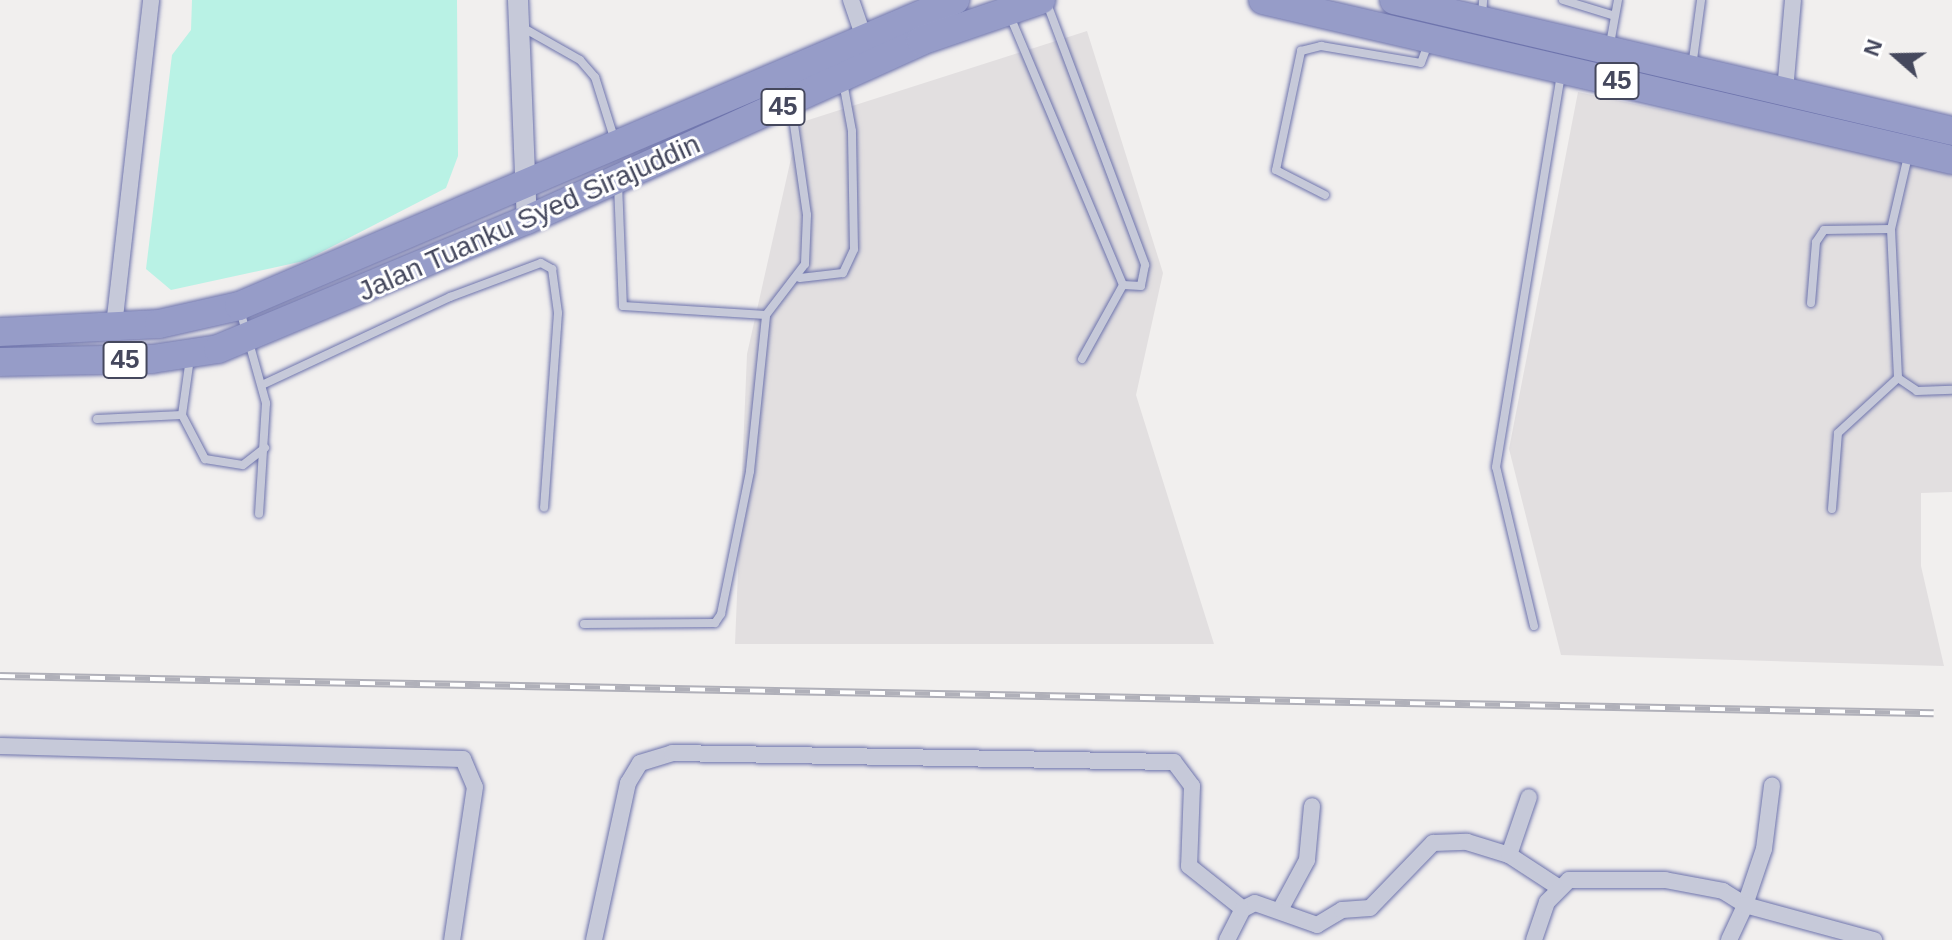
<!DOCTYPE html>
<style>
body{margin:0}
#map{position:relative;width:1952px;height:940px;overflow:hidden;background:#f1efee;font-family:Arial,sans-serif}
div>[style]{position:absolute}
.education>*{inset:0;background:#e2dfe0}
.green>*{inset:0;background:#b9f2e5}
.roads{filter:drop-shadow(0 0 2px #6d73ac) drop-shadow(0 0 2px #6d73ac)}
.service>*{height:8px;margin:-4px;padding:0 4px;transform-origin:4px;border-radius:4px;background:#c6c9d9}
.minor>*{height:16px;margin:-8px;padding:0 8px;transform-origin:8px;border-radius:8px;background:#c6c9d9}
.tertiary>*{height:20px;margin:-10px;padding:0 10px;transform-origin:10px;border-radius:10px;background:#c6c9d9}
.trunk>*{height:28px;margin:-14px;padding:0 14px;transform-origin:14px;border-radius:14px;background:#969cc8}
.rail>*{height:8px;margin-top:-4px;transform-origin:0;background:repeating-linear-gradient(90deg,#fff 0 15px,#b0b0b9 0 30px);box-sizing:border-box;border-block:2px solid #b0b0b9}
span{translate:-50% -50%;white-space:nowrap;text-align:center;line-height:1.15;-webkit-text-stroke:6px #fff;paint-order:stroke}
.shield-label span{padding:2px 6px;background:#fff;border:2px solid;border-radius:6px;-webkit-text-stroke-width:0}
.shield-label{font-size:26px;color:#45485d;font-weight:700}
.street-label{font-size:28px;color:#45485d}
.north{position:absolute;left:1856px;top:16px;width:80px;height:80px;-webkit-text-stroke:6px #fff;paint-order:stroke;rotate:290deg;font-size:22px;font-weight:700;line-height:32px;text-align:center;color:#45485d}
.north::after{content:'';display:block;margin:auto;width:28px;height:36px;background:#45485d;clip-path:polygon(50% 0,100% 100%,50% 72%,0 100%)}
</style>
<div id="map">
<div class="education">
<i style="clip-path:polygon(1087px 31px,1163px 273px,1136px 395px,1214px 644px,735px 644px,747px 354px,799px 123px)"></i>
<i style="clip-path:polygon(1578px 92px,1952px 170px,1952px 492px,1921px 493px,1921px 566px,1944px 666px,1561px 655px,1509px 449px)"></i>
</div>
<div class="green">
<i style="clip-path:polygon(192px 0,457px 0,458px 156px,446px 188px,304px 261px,171px 290px,146px 269px,172px 55px,191px 30px)"></i>
</div>
<div class="roads">
<div class="service">
<i style="left:1563px;top:0;width:54px;rotate:17.1deg"></i>
<i style="left:1046px;top:1px;width:282px;rotate:69.4deg"></i>
<i style="left:1145px;top:265px;width:21px;rotate:101deg"></i>
<i style="left:1141px;top:286px;width:18px;rotate:-177deg"></i>
<i style="left:1010px;top:16px;width:292px;rotate:67.2deg"></i>
<i style="left:1482px;top:16px;width:16px;rotate:-86deg"></i>
<i style="left:520px;top:26px;width:69px;rotate:29.5deg"></i>
<i style="left:580px;top:60px;width:23px;rotate:49deg"></i>
<i style="left:595px;top:77px;width:67px;rotate:72.6deg"></i>
<i style="left:1610px;top:44px;width:45px;rotate:-79.7deg"></i>
<i style="left:1692px;top:67px;width:68px;rotate:-82.3deg"></i>
<i style="left:1908px;top:156px;width:75px;rotate:103.1deg"></i>
<i style="left:1891px;top:229px;width:149px;rotate:87.3deg"></i>
<i style="left:1898px;top:378px;width:23px;rotate:34deg"></i>
<i style="left:1917px;top:391px;width:35px;rotate:-2deg"></i>
<i style="left:618px;top:184px;width:122px;rotate:87.7deg"></i>
<i style="left:623px;top:306px;width:143px;rotate:3.6deg"></i>
<i style="left:1325px;top:195px;width:55px;rotate:-153deg"></i>
<i style="left:1276px;top:170px;width:122px;rotate:-78.1deg"></i>
<i style="left:1301px;top:51px;width:21px;rotate:-14deg"></i>
<i style="left:1321px;top:46px;width:101px;rotate:9.6deg"></i>
<i style="left:1421px;top:63px;width:20px;rotate:-70deg"></i>
<i style="left:800px;top:278px;width:43px;rotate:-6.6deg"></i>
<i style="left:843px;top:273px;width:26px;rotate:-65deg"></i>
<i style="left:854px;top:249px;width:118px;rotate:-91deg"></i>
<i style="left:852px;top:131px;width:50px;rotate:-100.4deg"></i>
<i style="left:1811px;top:303px;width:61px;rotate:-85.3deg"></i>
<i style="left:1816px;top:242px;width:14px;rotate:-56deg"></i>
<i style="left:1824px;top:230px;width:67px;rotate:-0.9deg"></i>
<i style="left:240px;top:310px;width:97px;rotate:74.4deg"></i>
<i style="left:266px;top:403px;width:111px;rotate:93.6deg"></i>
<i style="left:1082px;top:359px;width:85px;rotate:-61deg"></i>
<i style="left:262px;top:385px;width:208px;rotate:-25.1deg"></i>
<i style="left:450px;top:297px;width:97px;rotate:-20.5deg"></i>
<i style="left:541px;top:263px;width:13px;rotate:29deg"></i>
<i style="left:552px;top:269px;width:44px;rotate:82.2deg"></i>
<i style="left:558px;top:313px;width:195px;rotate:94.1deg"></i>
<i style="left:182px;top:415px;width:50px;rotate:62.4deg"></i>
<i style="left:205px;top:459px;width:38px;rotate:9deg"></i>
<i style="left:243px;top:465px;width:28px;rotate:-38deg"></i>
<i style="left:97px;top:419px;width:85px;rotate:-2.7deg"></i>
<i style="left:182px;top:415px;width:58px;rotate:-82deg"></i>
<i style="left:1832px;top:509px;width:76px;rotate:-85.5deg"></i>
<i style="left:1838px;top:433px;width:81px;rotate:-42.5deg"></i>
<i style="left:584px;top:624px;width:131px;rotate:-0.4deg"></i>
<i style="left:715px;top:623px;width:11px;rotate:-56deg"></i>
<i style="left:721px;top:614px;width:146px;rotate:-78.5deg"></i>
<i style="left:750px;top:471px;width:157px;rotate:-84.1deg"></i>
<i style="left:766px;top:315px;width:64px;rotate:-52.6deg"></i>
<i style="left:805px;top:264px;width:49px;rotate:-87.7deg"></i>
<i style="left:807px;top:215px;width:112px;rotate:-98.2deg"></i>
<i style="left:1534px;top:626px;width:163px;rotate:-103.4deg"></i>
<i style="left:1496px;top:467px;width:398px;rotate:-80.6deg"></i>
</div>
<div class="minor">
<i style="left:851px;top:0;width:39px;rotate:71deg"></i>
<i style="left:1785px;top:91px;width:91px;rotate:-85deg"></i>
<i style="left:114px;top:326px;width:328px;rotate:-83.5deg"></i>
<i style="left:0;top:746px;width:463px;rotate:1.6deg"></i>
<i style="left:463px;top:759px;width:30px;rotate:67deg"></i>
<i style="left:475px;top:787px;width:155px;rotate:98.5deg"></i>
<i style="left:1509px;top:855px;width:61px;rotate:-71deg"></i>
<i style="left:1280px;top:910px;width:57px;rotate:-61.6deg"></i>
<i style="left:1307px;top:860px;width:54px;rotate:-84.7deg"></i>
<i style="left:594px;top:940px;width:161px;rotate:-77.8deg"></i>
<i style="left:628px;top:783px;width:23px;rotate:-59deg"></i>
<i style="left:640px;top:763px;width:34px;rotate:-17deg"></i>
<i style="left:672px;top:753px;width:502px;rotate:1.03deg"></i>
<i style="left:1174px;top:762px;width:30px;rotate:53deg"></i>
<i style="left:1192px;top:786px;width:80px;rotate:92.1deg"></i>
<i style="left:1189px;top:866px;width:69px;rotate:38.5deg"></i>
<i style="left:1227px;top:940px;width:35px;rotate:-63deg"></i>
<i style="left:1243px;top:909px;width:13px;rotate:-27deg"></i>
<i style="left:1255px;top:903px;width:66px;rotate:19.5deg"></i>
<i style="left:1317px;top:925px;width:29px;rotate:-31deg"></i>
<i style="left:1342px;top:910px;width:28px;rotate:-4deg"></i>
<i style="left:1370px;top:908px;width:91px;rotate:-45.9deg"></i>
<i style="left:1433px;top:843px;width:34px;rotate:-2deg"></i>
<i style="left:1467px;top:842px;width:44px;rotate:17.2deg"></i>
<i style="left:1509px;top:855px;width:59px;rotate:33.1deg"></i>
<i style="left:1534px;top:940px;width:40px;rotate:-71.1deg"></i>
<i style="left:1547px;top:902px;width:31px;rotate:-45deg"></i>
<i style="left:1569px;top:880px;width:96px"></i>
<i style="left:1665px;top:880px;width:59px;rotate:10.7deg"></i>
<i style="left:1723px;top:891px;width:26px;rotate:32deg"></i>
<i style="left:1745px;top:905px;width:59px;rotate:-71.3deg"></i>
<i style="left:1764px;top:849px;width:64px;rotate:-82.8deg"></i>
<i style="left:1729px;top:940px;width:38px;rotate:-65deg"></i>
<i style="left:1745px;top:905px;width:134px;rotate:15.2deg"></i>
</div>
<div class="tertiary">
<i style="left:518px;top:0;width:220px;rotate:87.7deg"></i>
</div>
<div class="trunk">
<i style="left:1263px;top:0;width:707px;rotate:13.07deg"></i>
<i style="left:1394px;top:0;width:573px;rotate:13.21deg"></i>
<i style="left:0;top:332px;width:159px;rotate:-2.9deg"></i>
<i style="left:159px;top:324px;width:82px;rotate:-12.7deg"></i>
<i style="left:239px;top:306px;width:779px;rotate:-23.14deg"></i>
<i style="left:0;top:362px;width:152px;rotate:-1.1deg"></i>
<i style="left:152px;top:359px;width:67px;rotate:-8.6deg"></i>
<i style="left:218px;top:349px;width:335px;rotate:-22.7deg"></i>
<i style="left:527px;top:220px;width:433px;rotate:-24.4deg"></i>
<i style="left:921px;top:41px;width:127px;rotate:-18.9deg"></i>
</div>
</div>
<div class="rail">
<i style="left:0;top:676px;width:1934px;rotate:1.1deg"></i>
</div>
<div class="shield-label">
<span style="left:1617px;top:81px">45</span>
<span style="left:783px;top:107px">45</span>
<span style="left:125px;top:360px">45</span>
</div>
<div class="street-label">
<span style="left:529px;top:218px;rotate:-24deg">Jalan Tuanku Syed Sirajuddin</span>
</div>
<div class="north">N</div>
</div>
